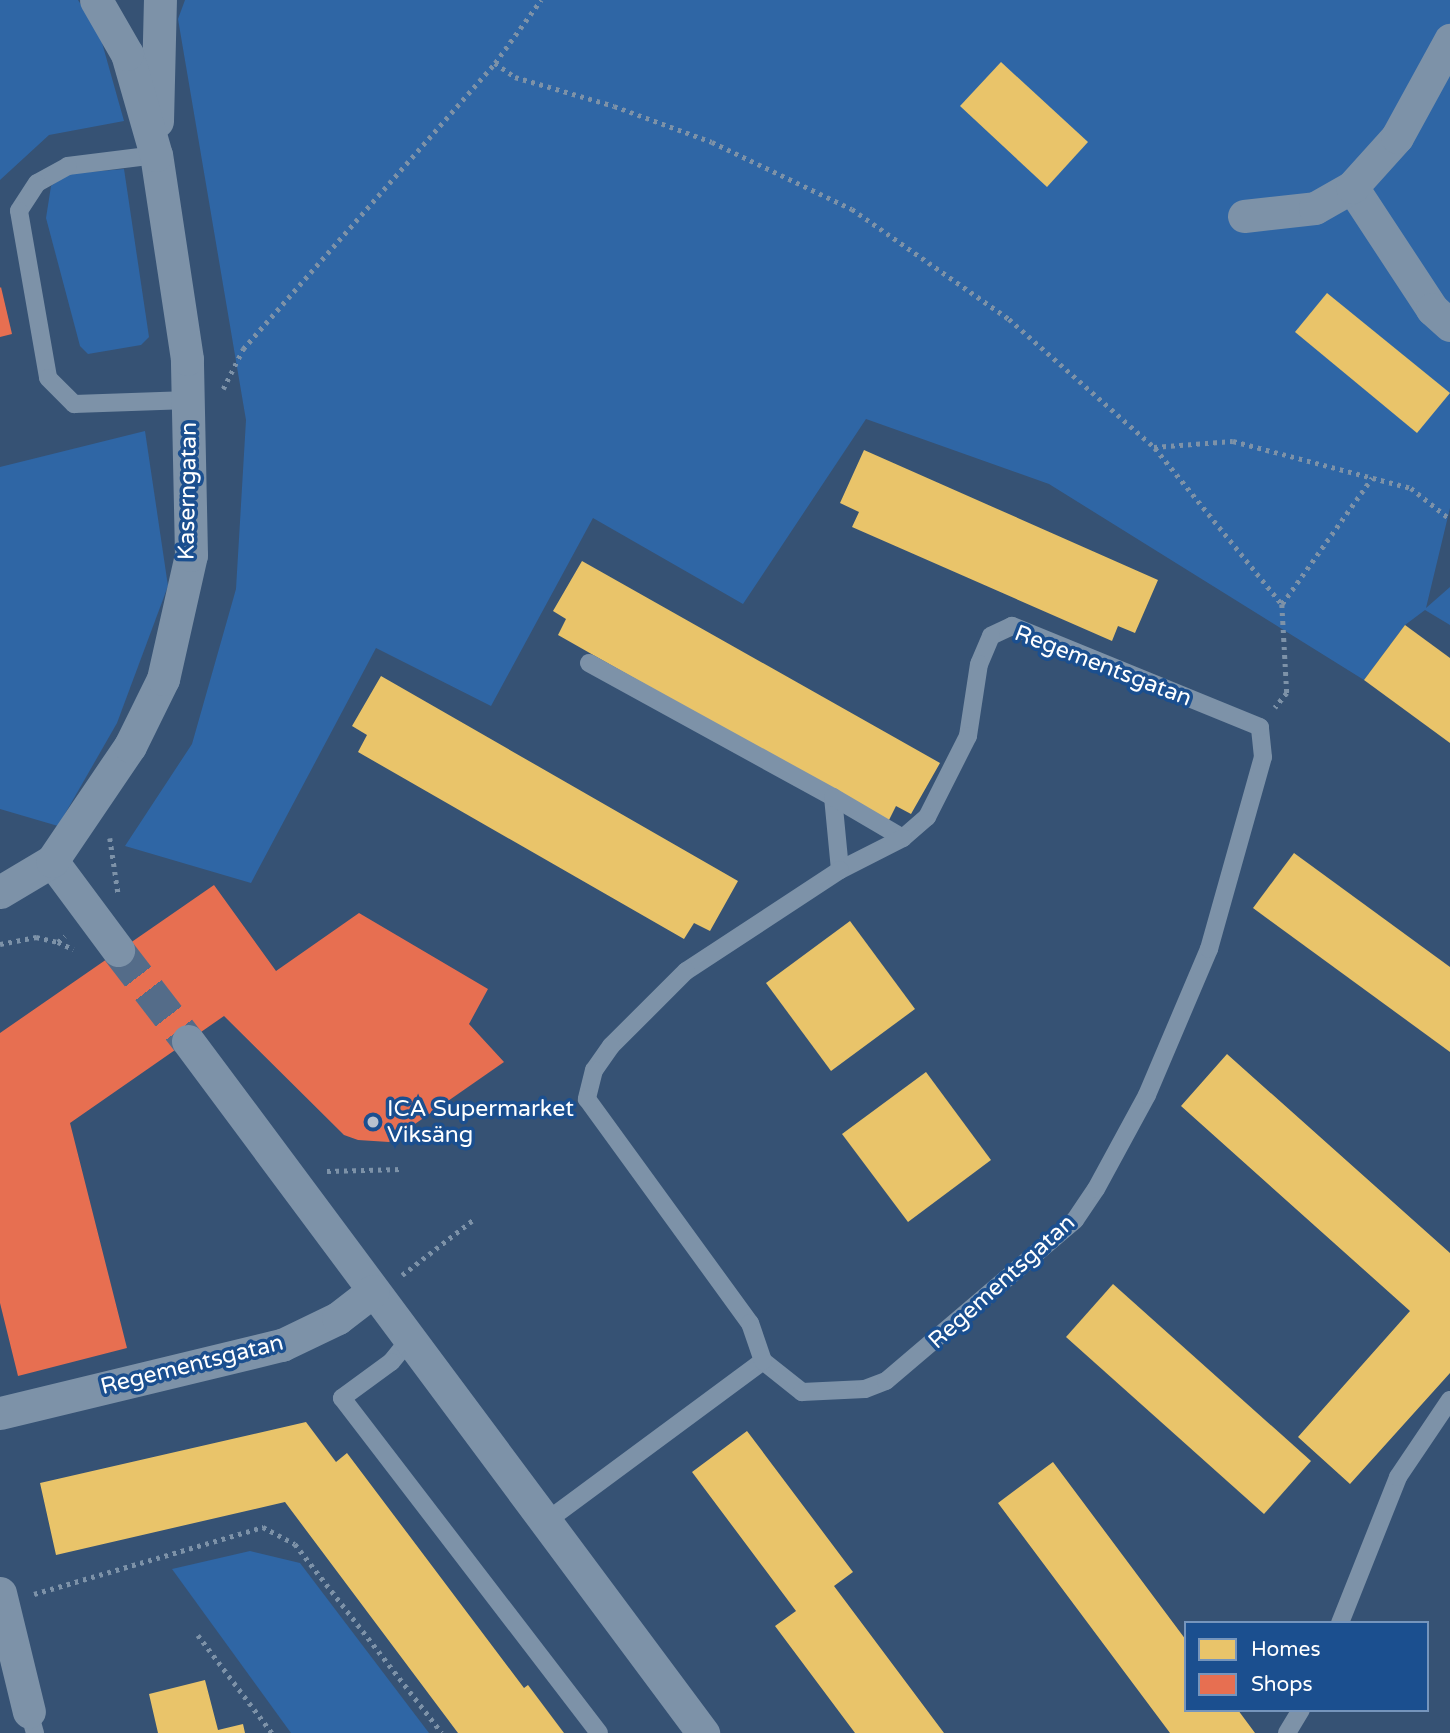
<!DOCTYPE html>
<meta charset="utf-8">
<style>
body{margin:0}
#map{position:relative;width:1450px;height:1733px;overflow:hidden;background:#365274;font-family:"Varela Round",sans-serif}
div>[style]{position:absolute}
.green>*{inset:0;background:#2f66a5}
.homes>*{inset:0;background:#e9c46a}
.shops>*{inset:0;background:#e76f51}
.minor-tunnel>*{height:33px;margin-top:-16.5px;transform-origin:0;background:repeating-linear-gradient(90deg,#546c89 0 33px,transparent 0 50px)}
.path>*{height:4.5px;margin-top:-2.25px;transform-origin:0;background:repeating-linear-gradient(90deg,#7d92a8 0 3.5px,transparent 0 8.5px)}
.service>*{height:18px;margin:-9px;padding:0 9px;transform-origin:9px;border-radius:9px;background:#7d92a8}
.minor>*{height:33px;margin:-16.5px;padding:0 16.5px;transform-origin:16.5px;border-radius:16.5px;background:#7d92a8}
.dots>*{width:19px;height:19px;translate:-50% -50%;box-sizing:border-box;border:4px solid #1b4f8f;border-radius:50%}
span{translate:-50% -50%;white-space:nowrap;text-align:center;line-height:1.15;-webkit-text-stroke:7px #1b4f8f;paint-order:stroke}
.street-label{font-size:23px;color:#fff}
.poi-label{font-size:23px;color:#fff}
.left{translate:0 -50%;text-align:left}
.legend{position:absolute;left:1184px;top:1621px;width:245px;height:91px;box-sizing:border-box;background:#1b4f8f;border:2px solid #7695bc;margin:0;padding:9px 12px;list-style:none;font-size:21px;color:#fff}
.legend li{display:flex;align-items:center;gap:14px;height:35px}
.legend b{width:35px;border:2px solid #7695bc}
</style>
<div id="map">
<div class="green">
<i style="clip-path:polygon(0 0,78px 0,99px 32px,124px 121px,49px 135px,0 180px)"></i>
<i style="clip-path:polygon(185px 0,1450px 0,1450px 508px,1426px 608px,1450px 587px,1450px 625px,1425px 610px,1405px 625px,1364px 680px,1049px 484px,866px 419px,743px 604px,593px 518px,491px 706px,376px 648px,251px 883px,125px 846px,192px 744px,236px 589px,246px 420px,178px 19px)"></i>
<i style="clip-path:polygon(124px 169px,149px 337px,141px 345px,88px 354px,80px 346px,46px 218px,51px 186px,67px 174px)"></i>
<i style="clip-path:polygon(145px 431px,168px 586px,117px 723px,58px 826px,0 809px,0 467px)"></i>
<i style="clip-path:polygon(250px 1551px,300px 1563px,429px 1733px,291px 1733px,172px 1569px)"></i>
</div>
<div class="homes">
<i style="clip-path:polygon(1001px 62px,1088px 142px,1047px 187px,960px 106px)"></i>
<i style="clip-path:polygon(1327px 293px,1450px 393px,1417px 433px,1295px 332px)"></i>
<i style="clip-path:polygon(864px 450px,1158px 580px,1135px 633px,1118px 626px,1112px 641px,852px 527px,859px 512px,840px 503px)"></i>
<i style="clip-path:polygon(582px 561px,940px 763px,911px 814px,896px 806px,888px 822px,558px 635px,566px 619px,553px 611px)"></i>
<i style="clip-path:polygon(1405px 625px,1450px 658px,1450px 743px,1364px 680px)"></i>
<i style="clip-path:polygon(381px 676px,738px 881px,710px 931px,694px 923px,684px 939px,358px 752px,367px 735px,352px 726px)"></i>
<i style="clip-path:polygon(1294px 853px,1450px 967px,1450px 1052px,1253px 908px)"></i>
<i style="clip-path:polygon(850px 921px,915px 1009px,831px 1071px,766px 983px)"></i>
<i style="clip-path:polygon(1227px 1054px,1450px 1253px,1450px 1373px,1350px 1484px,1298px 1437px,1410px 1311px,1181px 1106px)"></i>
<i style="clip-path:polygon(926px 1072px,991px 1160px,908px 1222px,842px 1134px)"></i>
<i style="clip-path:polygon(1113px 1284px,1311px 1461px,1264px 1514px,1066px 1337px)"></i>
<i style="clip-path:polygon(306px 1422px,336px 1462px,347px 1453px,524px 1688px,528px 1685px,564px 1733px,458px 1733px,285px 1502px,56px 1555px,40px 1483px)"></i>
<i style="clip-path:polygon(747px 1431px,853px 1572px,834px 1586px,944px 1733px,855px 1733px,775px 1626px,796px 1611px,692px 1472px)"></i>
<i style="clip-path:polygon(1053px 1462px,1186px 1640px,1186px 1710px,1238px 1710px,1255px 1733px,1170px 1733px,998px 1503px)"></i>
<i style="clip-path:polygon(205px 1680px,218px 1730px,243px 1724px,245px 1733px,158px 1733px,149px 1694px)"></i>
</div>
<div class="shops">
<i style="clip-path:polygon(1px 287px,12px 334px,0 337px,0 288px)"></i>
<i style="clip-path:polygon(214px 885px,276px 971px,359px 913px,488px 989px,469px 1024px,504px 1062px,389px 1142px,358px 1140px,344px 1135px,224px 1016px,70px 1123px,127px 1348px,18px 1376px,0 1303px,0 1033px)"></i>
</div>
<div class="minor-tunnel">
<i style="left:118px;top:950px;width:115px;rotate:52.4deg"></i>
</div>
<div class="path">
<i style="left:495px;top:63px;width:24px;rotate:35deg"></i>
<i style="left:515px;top:77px;width:103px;rotate:16.3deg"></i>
<i style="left:614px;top:106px;width:104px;rotate:20.2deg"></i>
<i style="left:712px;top:142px;width:155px;rotate:25.6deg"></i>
<i style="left:852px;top:209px;width:192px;rotate:35deg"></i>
<i style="left:1009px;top:319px;width:193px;rotate:41.4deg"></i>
<i style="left:1154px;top:447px;width:79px;rotate:-4.3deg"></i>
<i style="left:1233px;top:441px;width:184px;rotate:14.8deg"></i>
<i style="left:1411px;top:488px;width:50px;rotate:38.5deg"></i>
<i style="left:223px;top:389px;width:45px;rotate:-63.4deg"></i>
<i style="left:243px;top:349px;width:381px;rotate:-48.6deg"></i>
<i style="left:495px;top:63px;width:78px;rotate:-53.9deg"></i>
<i style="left:1155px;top:448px;width:201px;rotate:50.9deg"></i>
<i style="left:1282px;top:604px;width:89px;rotate:86.8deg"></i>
<i style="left:1287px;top:693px;width:19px;rotate:129deg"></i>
<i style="left:1282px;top:604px;width:155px;rotate:-54.5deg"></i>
<i style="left:110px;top:838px;width:55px;rotate:81.6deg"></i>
<i style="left:58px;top:942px;width:17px;rotate:25deg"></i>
<i style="left:0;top:944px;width:37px;rotate:-11deg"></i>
<i style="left:36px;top:937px;width:23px;rotate:13deg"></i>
<i style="left:58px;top:942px;width:9px;rotate:-41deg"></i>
<i style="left:327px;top:1171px;width:75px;rotate:-1.5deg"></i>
<i style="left:402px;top:1275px;width:90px;rotate:-37.8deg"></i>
<i style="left:34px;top:1594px;width:239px;rotate:-16.3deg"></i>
<i style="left:263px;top:1527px;width:36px;rotate:28deg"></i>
<i style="left:295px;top:1544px;width:239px;rotate:52.1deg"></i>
<i style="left:198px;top:1635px;width:123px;rotate:52.9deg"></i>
</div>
<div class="service">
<i style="left:156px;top:155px;width:89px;rotate:172.9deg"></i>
<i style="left:68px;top:166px;width:35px;rotate:151deg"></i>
<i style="left:37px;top:183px;width:33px;rotate:123deg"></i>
<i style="left:19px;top:211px;width:169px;rotate:80.1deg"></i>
<i style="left:48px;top:378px;width:37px;rotate:45deg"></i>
<i style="left:74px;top:404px;width:115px;rotate:-2deg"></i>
<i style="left:589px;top:663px;width:278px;rotate:28.8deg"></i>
<i style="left:833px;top:797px;width:73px;rotate:84.5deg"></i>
<i style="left:833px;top:797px;width:81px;rotate:30.4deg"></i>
<i style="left:409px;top:1340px;width:28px;rotate:129deg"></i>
<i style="left:391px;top:1362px;width:61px;rotate:143.7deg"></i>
<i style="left:342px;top:1398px;width:422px;rotate:52.5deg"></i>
<i style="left:544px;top:1523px;width:272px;rotate:-36.5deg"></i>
<i style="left:763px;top:1361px;width:50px;rotate:38.5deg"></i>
<i style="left:802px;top:1392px;width:63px;rotate:-2.7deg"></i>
<i style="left:865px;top:1389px;width:22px;rotate:-21deg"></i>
<i style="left:886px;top:1381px;width:248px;rotate:-40.4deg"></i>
<i style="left:1075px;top:1220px;width:37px;rotate:-56deg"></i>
<i style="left:1096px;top:1189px;width:107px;rotate:-61.5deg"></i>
<i style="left:1147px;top:1095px;width:159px;rotate:-67deg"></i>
<i style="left:1209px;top:949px;width:199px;rotate:-74.3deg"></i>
<i style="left:1263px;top:757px;width:30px;rotate:-96deg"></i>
<i style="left:1260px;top:727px;width:268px;rotate:-157.8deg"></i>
<i style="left:1012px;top:626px;width:23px;rotate:155deg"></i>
<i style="left:991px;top:636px;width:30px;rotate:113deg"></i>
<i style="left:979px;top:664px;width:73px;rotate:98.7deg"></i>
<i style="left:968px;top:736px;width:91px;rotate:116.8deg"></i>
<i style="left:927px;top:817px;width:32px;rotate:139deg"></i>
<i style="left:903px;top:838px;width:71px;rotate:153.1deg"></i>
<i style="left:840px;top:870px;width:184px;rotate:146.7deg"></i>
<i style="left:686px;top:971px;width:106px;rotate:135deg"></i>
<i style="left:611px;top:1046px;width:29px;rotate:125deg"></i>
<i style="left:594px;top:1070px;width:30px;rotate:104deg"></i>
<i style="left:587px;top:1099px;width:277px;rotate:54deg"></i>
<i style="left:750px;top:1323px;width:40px;rotate:71.1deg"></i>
<i style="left:1340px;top:1623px;width:157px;rotate:-68.3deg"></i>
<i style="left:1398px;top:1477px;width:93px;rotate:-56deg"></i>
<i style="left:29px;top:1712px;width:22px;rotate:74deg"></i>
<i style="left:1287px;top:1733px;width:27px;rotate:-59deg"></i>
</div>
<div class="minor">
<i style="left:157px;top:121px;width:121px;rotate:-88.6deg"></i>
<i style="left:1352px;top:187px;width:146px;rotate:56.7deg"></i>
<i style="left:1432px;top:309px;width:24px;rotate:42deg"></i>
<i style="left:1244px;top:216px;width:71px;rotate:-6.4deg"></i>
<i style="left:1315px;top:208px;width:43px;rotate:-29.6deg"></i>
<i style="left:1352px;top:187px;width:67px;rotate:-48deg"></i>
<i style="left:1397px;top:137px;width:111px;rotate:-61.3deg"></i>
<i style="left:52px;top:861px;width:111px;rotate:53.4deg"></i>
<i style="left:0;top:892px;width:61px;rotate:-30.8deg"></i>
<i style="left:52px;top:861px;width:139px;rotate:-55.9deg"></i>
<i style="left:130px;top:746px;width:75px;rotate:-63.8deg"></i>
<i style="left:163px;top:679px;width:127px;rotate:-77.3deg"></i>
<i style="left:191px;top:555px;width:196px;rotate:-91.2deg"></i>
<i style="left:187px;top:359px;width:206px;rotate:-98.6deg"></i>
<i style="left:156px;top:155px;width:105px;rotate:-106deg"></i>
<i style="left:127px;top:54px;width:62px;rotate:-119.9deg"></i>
<i style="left:188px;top:1041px;width:863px;rotate:53.34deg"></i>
<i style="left:0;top:1413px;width:290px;rotate:-13.6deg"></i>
<i style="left:282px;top:1345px;width:62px;rotate:-25.7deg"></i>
<i style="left:338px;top:1318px;width:44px;rotate:-37.6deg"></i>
<i style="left:0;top:1593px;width:122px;rotate:76.3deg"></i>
</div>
<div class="dots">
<i style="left:373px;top:1122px;background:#b9c2ce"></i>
</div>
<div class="street-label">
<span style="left:188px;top:491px;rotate:-89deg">Kaserngatan</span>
<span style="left:1103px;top:666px;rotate:21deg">Regementsgatan</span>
<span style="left:1002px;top:1282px;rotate:-42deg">Regementsgatan</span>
<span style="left:192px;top:1365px;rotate:-14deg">Regementsgatan</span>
</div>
<div class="poi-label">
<span class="left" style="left:387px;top:1122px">ICA Supermarket<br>Viksäng</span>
</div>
<ul class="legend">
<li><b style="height:19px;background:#e9c46a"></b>Homes</li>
<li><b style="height:19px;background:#e76f51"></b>Shops</li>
</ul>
</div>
